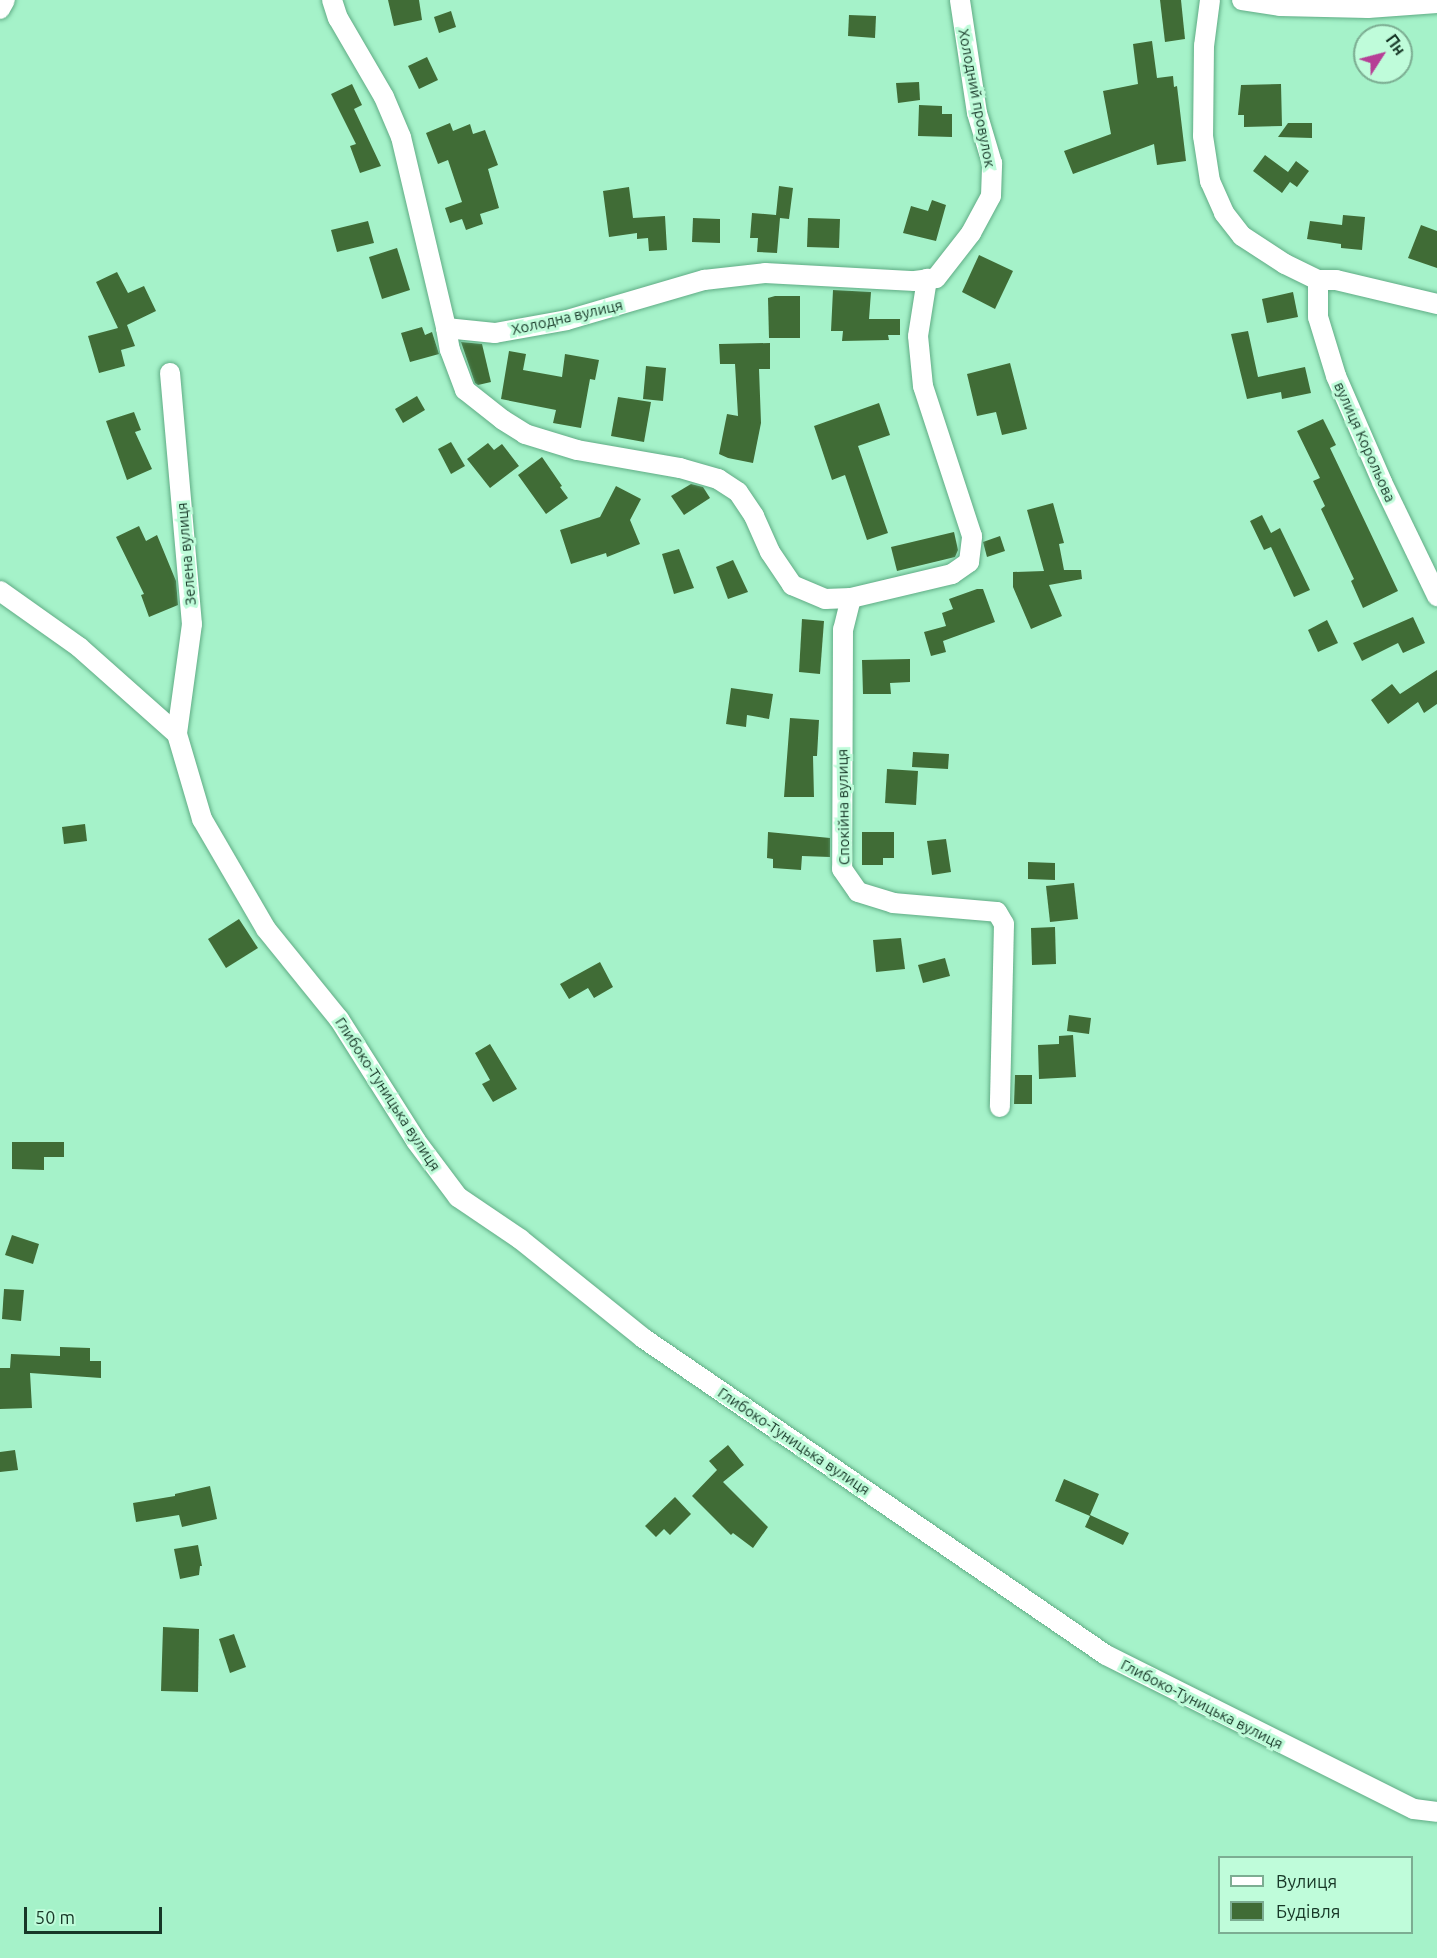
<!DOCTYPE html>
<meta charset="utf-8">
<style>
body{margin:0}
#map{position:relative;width:1437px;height:1958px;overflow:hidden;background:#a5f2c9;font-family:Ubuntu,sans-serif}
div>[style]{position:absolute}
.building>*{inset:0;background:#406c36}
.roads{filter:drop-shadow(0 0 2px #60ac85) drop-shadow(0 0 2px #60ac85)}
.street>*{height:20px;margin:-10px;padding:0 10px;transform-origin:10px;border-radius:10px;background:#fff}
span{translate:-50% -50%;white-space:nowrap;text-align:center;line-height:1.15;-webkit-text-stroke:6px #bffcda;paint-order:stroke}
.street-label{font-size:15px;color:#173727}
.legend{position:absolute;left:1218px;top:1856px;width:195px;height:78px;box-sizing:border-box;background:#bffcda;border:2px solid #7cad92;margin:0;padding:8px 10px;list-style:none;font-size:18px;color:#173727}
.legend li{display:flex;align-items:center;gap:12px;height:30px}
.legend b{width:30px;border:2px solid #7cad92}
.north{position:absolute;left:1353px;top:24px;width:60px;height:60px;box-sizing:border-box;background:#bffcda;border:2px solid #7cad92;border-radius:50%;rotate:54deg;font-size:16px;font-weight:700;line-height:24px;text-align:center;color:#173727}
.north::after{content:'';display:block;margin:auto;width:21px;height:27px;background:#b63f96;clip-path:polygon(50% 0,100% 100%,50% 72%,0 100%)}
.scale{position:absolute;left:24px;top:1907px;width:138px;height:27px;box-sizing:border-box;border:3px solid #173727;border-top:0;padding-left:8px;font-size:18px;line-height:21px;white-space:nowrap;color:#173727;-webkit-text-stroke:4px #bffcda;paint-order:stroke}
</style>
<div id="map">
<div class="building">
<i style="clip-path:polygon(388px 0,419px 0,422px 20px,394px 26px)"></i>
<i style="clip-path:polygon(1160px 0,1181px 0,1185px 39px,1165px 42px)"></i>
<i style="clip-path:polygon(451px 11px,456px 27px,439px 33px,434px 17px)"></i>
<i style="clip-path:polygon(849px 15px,876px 16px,875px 38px,848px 36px)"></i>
<i style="clip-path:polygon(1152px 41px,1157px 78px,1173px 76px,1174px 87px,1177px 86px,1186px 161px,1157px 165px,1154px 144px,1073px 174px,1064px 151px,1111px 134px,1103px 91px,1138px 84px,1133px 44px)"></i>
<i style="clip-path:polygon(427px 57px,438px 80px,419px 89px,408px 66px)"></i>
<i style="clip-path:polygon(919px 82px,920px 100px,898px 103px,896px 83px)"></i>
<i style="clip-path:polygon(352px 84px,362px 105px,354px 109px,381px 166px,360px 173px,350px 146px,356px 144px,331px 94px)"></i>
<i style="clip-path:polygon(1281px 84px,1282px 126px,1244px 127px,1244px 115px,1238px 115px,1241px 85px)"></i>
<i style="clip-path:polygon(919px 105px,942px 106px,942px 114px,952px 114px,952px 137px,918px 136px)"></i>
<i style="clip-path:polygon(450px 123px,453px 131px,470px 124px,473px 134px,485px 130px,498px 165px,488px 169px,499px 208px,480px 214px,483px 224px,466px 230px,462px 219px,450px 223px,445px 208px,462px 202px,448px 160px,438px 164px,426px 133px)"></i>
<i style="clip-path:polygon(1288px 123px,1312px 123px,1312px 138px,1278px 137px)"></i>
<i style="clip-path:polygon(1265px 155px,1288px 172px,1296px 161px,1309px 171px,1297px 187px,1290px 182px,1282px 193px,1253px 171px)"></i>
<i style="clip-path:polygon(779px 186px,793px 188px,789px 219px,780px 218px,777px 253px,757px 252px,758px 238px,750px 238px,752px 213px,776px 215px)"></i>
<i style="clip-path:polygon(629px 187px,633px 218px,665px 216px,667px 250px,649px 251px,648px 238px,637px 239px,637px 233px,609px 237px,603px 191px)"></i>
<i style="clip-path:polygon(932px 200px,946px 205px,936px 241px,903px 233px,911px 206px,928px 211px)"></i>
<i style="clip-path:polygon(1343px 215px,1365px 217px,1362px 250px,1341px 248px,1341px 244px,1307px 239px,1310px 221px,1342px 225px)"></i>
<i style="clip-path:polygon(693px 218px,720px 219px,720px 243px,692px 242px)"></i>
<i style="clip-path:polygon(808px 218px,840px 219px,839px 248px,807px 247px)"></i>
<i style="clip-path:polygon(368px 221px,374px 243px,337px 252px,331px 230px)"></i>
<i style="clip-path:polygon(1421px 225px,1437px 231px,1437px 268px,1408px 258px)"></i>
<i style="clip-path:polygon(397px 248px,410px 290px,382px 299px,369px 257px)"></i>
<i style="clip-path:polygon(979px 255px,1013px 271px,995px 309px,962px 292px)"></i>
<i style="clip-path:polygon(117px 272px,128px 293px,144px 286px,156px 311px,127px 325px,135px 346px,121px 350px,125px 366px,99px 373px,88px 336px,118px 328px,96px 282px)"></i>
<i style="clip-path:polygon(833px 290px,871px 292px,869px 319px,900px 319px,900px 335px,888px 335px,889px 340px,842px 341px,843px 331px,831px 331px)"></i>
<i style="clip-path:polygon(1293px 292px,1298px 317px,1267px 323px,1262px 299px)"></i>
<i style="clip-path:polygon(775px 296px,800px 296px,800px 338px,769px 338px,768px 298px)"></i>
<i style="clip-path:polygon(422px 327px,425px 335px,432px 332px,439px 354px,410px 362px,401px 333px)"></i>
<i style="clip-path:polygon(1248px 331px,1258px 377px,1305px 367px,1311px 393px,1282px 399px,1281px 392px,1247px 399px,1231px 334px)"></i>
<i style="clip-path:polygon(461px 342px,482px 344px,491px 382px,478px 385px,475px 383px)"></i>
<i style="clip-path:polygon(770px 343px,770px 369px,759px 369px,761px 423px,753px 463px,728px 458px,719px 454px,727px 414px,738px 416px,735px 364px,720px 364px,719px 344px)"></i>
<i style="clip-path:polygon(509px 351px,526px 354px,523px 370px,562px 377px,565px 354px,599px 360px,595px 380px,590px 379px,581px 428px,553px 423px,556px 410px,501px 399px)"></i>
<i style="clip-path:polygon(1010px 363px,1027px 429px,1002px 435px,996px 412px,977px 416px,967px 374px)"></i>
<i style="clip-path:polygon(646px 366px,666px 368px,663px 401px,643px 399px)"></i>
<i style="clip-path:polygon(417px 396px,425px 410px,403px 423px,395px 409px)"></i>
<i style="clip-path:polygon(618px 397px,651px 402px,644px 442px,611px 436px)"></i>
<i style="clip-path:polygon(879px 403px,890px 435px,858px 446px,888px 533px,867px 540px,845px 475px,832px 480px,814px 426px)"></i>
<i style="clip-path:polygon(134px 412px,141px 430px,135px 432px,152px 469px,127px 480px,106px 421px)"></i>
<i style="clip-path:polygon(1323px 419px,1336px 445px,1330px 448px,1398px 591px,1363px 608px,1351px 581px,1354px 579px,1321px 509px,1325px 506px,1313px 481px,1320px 478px,1297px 431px)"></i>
<i style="clip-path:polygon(451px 442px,465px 466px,451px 474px,438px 449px)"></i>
<i style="clip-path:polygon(488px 443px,494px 450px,502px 444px,519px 466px,490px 488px,467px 459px)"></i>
<i style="clip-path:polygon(542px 457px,562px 486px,560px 487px,568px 498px,546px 514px,518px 475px)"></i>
<i style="clip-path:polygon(691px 484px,703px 487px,710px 498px,684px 515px,671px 496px)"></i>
<i style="clip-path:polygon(616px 486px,641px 499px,630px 520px,640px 544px,607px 557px,606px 553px,571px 564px,560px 530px,600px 517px)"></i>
<i style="clip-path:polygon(1053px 503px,1064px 543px,1059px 544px,1064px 570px,1081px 570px,1082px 579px,1049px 585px,1062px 616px,1031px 629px,1013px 587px,1013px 572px,1044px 571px,1027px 510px)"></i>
<i style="clip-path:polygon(1262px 515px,1271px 533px,1280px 528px,1310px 590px,1294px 597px,1271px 547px,1264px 550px,1250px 521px)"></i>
<i style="clip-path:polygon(139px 526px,146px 541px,157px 535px,176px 581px,178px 605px,149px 617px,141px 595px,144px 594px,116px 537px)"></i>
<i style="clip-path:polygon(954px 532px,958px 550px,955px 557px,897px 571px,891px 547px)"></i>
<i style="clip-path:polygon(1000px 536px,1005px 551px,987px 557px,983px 542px)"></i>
<i style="clip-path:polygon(679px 549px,694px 588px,674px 594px,662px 554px)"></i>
<i style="clip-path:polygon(733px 560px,748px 592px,728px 599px,716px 567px)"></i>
<i style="clip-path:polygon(977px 589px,983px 589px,995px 622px,943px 641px,946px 652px,931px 656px,924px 632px,946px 626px,942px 613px,953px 609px,949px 599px)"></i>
<i style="clip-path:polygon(1413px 617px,1425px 643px,1403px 653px,1398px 643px,1362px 661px,1353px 643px)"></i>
<i style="clip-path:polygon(802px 619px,824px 621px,820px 674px,799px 672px)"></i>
<i style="clip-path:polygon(1327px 620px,1338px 643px,1318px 652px,1308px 630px)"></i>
<i style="clip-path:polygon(910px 659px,910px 682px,890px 683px,891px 694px,863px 694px,862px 660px)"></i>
<i style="clip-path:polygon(1437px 670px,1437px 704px,1424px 713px,1418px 702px,1388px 724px,1371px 700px,1392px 684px,1400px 694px)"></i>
<i style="clip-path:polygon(731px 688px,773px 694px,769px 719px,747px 715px,746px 727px,726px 724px)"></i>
<i style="clip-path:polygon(790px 718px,819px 720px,817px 756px,813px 756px,814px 797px,784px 797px)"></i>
<i style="clip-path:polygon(913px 752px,949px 754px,948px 769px,912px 767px)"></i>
<i style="clip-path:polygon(887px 769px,918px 771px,916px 805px,885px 803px)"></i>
<i style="clip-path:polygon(85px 824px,87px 841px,64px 844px,62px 827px)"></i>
<i style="clip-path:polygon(768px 832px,830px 838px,830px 857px,802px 856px,801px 870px,773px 868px,773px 859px,767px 858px)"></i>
<i style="clip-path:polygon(862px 832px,894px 832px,894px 858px,883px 858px,883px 865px,862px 865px)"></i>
<i style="clip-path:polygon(946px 839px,951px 872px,932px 875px,927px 841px)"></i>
<i style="clip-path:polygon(1028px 862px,1055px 863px,1055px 880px,1028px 879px)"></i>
<i style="clip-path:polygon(1074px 883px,1078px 919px,1050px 922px,1046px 886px)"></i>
<i style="clip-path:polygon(239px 919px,258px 948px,226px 968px,208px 939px)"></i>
<i style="clip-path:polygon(1055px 927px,1056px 964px,1032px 965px,1031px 928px)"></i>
<i style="clip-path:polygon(901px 938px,905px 969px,876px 972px,873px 940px)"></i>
<i style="clip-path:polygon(945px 958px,950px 976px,923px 983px,918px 965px)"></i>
<i style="clip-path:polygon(600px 962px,613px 987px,594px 998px,588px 988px,569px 999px,560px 984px)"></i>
<i style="clip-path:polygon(1069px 1015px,1091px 1018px,1089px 1034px,1067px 1031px)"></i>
<i style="clip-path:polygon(1073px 1035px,1076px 1077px,1039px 1079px,1038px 1045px,1059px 1044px,1059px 1036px)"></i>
<i style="clip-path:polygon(490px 1044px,517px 1089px,493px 1102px,482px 1084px,490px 1080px,475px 1053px)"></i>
<i style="clip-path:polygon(1015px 1075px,1032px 1075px,1032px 1104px,1014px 1104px)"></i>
<i style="clip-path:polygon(12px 1142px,64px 1142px,64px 1157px,44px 1157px,44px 1170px,12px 1169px)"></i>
<i style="clip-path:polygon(12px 1235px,39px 1244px,33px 1264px,5px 1255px)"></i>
<i style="clip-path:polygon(4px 1289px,24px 1290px,21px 1321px,2px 1319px)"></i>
<i style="clip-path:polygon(60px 1347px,90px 1348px,90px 1361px,101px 1361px,101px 1378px,30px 1373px,32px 1408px,0 1409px,0 1368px,10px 1368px,11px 1354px,60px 1356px)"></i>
<i style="clip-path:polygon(728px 1445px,744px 1465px,723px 1482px,768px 1527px,753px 1548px,733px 1533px,731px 1535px,692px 1496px,717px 1470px,709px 1461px)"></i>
<i style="clip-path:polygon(15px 1450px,18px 1470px,0 1472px,0 1452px)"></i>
<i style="clip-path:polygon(1064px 1479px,1099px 1494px,1090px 1515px,1129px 1533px,1123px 1545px,1085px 1527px,1090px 1516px,1055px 1501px)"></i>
<i style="clip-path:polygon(210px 1486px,217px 1519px,182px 1527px,179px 1515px,136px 1522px,133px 1503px,175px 1496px,175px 1494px)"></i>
<i style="clip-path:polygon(675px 1497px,691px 1514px,670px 1535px,664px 1529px,656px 1537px,645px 1526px)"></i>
<i style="clip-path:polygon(198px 1545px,202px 1566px,200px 1566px,199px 1575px,180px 1579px,174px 1549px)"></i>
<i style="clip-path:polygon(163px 1627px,199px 1629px,198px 1692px,161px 1691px)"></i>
<i style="clip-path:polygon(234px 1634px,246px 1667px,230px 1673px,219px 1639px)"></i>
</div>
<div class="roads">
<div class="street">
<i style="left:332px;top:0;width:19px;rotate:72deg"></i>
<i style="left:338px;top:18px;width:91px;rotate:59.8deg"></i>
<i style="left:384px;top:97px;width:43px;rotate:67deg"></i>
<i style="left:401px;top:137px;width:196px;rotate:76.7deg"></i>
<i style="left:446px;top:328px;width:49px;rotate:5.8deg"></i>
<i style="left:495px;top:333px;width:73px;rotate:-10.2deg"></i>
<i style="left:567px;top:320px;width:143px;rotate:-16.3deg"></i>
<i style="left:704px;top:280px;width:61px;rotate:-6.5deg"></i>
<i style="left:765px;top:273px;width:150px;rotate:3.1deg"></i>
<i style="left:915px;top:281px;width:21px;rotate:-8deg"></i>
<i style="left:936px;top:278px;width:57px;rotate:-52.1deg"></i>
<i style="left:971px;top:233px;width:42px;rotate:-61.6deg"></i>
<i style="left:991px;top:196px;width:33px;rotate:-88deg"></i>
<i style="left:992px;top:163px;width:52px;rotate:-106.7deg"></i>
<i style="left:977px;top:113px;width:114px;rotate:-98.6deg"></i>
<i style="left:1210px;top:0;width:46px;rotate:97.4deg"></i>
<i style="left:1204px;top:46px;width:90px;rotate:90.6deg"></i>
<i style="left:1203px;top:136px;width:46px;rotate:81.2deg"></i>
<i style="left:1210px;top:181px;width:35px;rotate:66deg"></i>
<i style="left:1224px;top:213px;width:29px;rotate:52deg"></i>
<i style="left:1242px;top:236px;width:51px;rotate:33.1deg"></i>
<i style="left:1285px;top:264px;width:37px;rotate:26deg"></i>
<i style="left:1318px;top:280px;width:18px"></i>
<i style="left:1336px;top:280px;width:104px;rotate:13.4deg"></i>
<i style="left:1242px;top:0;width:38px;rotate:9deg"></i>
<i style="left:1280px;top:6px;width:88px;rotate:1.3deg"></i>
<i style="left:1368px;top:8px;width:69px;rotate:-4.1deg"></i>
<i style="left:0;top:9px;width:10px;rotate:-61deg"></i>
<i style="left:1318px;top:280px;width:37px;rotate:90deg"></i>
<i style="left:1318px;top:317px;width:62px;rotate:73deg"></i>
<i style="left:1336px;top:376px;width:116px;rotate:66.5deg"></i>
<i style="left:1382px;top:482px;width:127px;rotate:64.2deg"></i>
<i style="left:446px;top:328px;width:22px;rotate:80deg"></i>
<i style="left:450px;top:350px;width:43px;rotate:69.4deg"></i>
<i style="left:465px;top:390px;width:48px;rotate:38.3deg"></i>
<i style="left:503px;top:420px;width:26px;rotate:32deg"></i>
<i style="left:525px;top:434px;width:54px;rotate:17.1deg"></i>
<i style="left:577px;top:450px;width:105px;rotate:9.9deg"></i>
<i style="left:680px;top:468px;width:40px;rotate:16deg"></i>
<i style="left:718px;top:479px;width:24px;rotate:33deg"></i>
<i style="left:738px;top:492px;width:29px;rotate:56deg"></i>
<i style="left:754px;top:516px;width:39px;rotate:66deg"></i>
<i style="left:770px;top:552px;width:40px;rotate:56deg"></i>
<i style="left:792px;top:585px;width:36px;rotate:23deg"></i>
<i style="left:825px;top:599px;width:26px;rotate:-2deg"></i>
<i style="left:851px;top:598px;width:104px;rotate:-13.4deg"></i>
<i style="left:952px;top:574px;width:21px;rotate:-35deg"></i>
<i style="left:969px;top:562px;width:26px;rotate:-83deg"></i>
<i style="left:972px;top:536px;width:158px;rotate:-108.1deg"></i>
<i style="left:923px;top:386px;width:50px;rotate:-95.7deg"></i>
<i style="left:918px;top:336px;width:58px;rotate:-81deg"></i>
<i style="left:170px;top:373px;width:252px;rotate:85deg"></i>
<i style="left:192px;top:624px;width:111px;rotate:97.8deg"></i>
<i style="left:0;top:591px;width:97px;rotate:35.3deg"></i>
<i style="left:79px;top:647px;width:131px;rotate:41.6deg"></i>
<i style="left:177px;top:734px;width:89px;rotate:73.6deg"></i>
<i style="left:202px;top:819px;width:127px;rotate:59.8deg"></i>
<i style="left:266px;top:929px;width:116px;rotate:51deg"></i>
<i style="left:339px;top:1019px;width:144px;rotate:57.7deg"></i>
<i style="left:416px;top:1141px;width:70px;rotate:53.1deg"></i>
<i style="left:458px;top:1197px;width:75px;rotate:34.1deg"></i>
<i style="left:520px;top:1239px;width:158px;rotate:38.8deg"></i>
<i style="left:643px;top:1338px;width:561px;rotate:34.4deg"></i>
<i style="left:1106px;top:1655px;width:344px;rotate:26.6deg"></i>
<i style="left:1414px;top:1809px;width:23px;rotate:7deg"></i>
<i style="left:851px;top:598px;width:32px;rotate:104deg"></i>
<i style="left:843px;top:629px;width:240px;rotate:90.2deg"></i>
<i style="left:842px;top:869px;width:28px;rotate:55deg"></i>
<i style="left:858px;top:892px;width:37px;rotate:17deg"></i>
<i style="left:893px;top:903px;width:104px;rotate:4.9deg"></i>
<i style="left:997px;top:912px;width:14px;rotate:60deg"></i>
<i style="left:1004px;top:924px;width:183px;rotate:91.3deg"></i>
</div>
</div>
<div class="street-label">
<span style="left:977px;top:98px;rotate:79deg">Холодний провулок</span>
<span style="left:567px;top:317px;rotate:-13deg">Холодна вулиця</span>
<span style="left:1365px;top:442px;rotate:66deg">вулиця Корольова</span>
<span style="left:186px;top:554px;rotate:-95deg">Зелена вулиця</span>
<span style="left:843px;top:807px;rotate:-91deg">Спокійна вулиця</span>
<span style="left:388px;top:1094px;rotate:57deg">Глибоко-Туницька вулиця</span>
<span style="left:794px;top:1441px;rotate:34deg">Глибоко-Туницька вулиця</span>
<span style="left:1202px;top:1704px;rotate:27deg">Глибоко-Туницька вулиця</span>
</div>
<ul class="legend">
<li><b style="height:8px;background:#fff"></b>Вулиця</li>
<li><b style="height:16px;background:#406c36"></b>Будівля</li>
</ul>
<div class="north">Пн</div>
<div class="scale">50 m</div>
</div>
